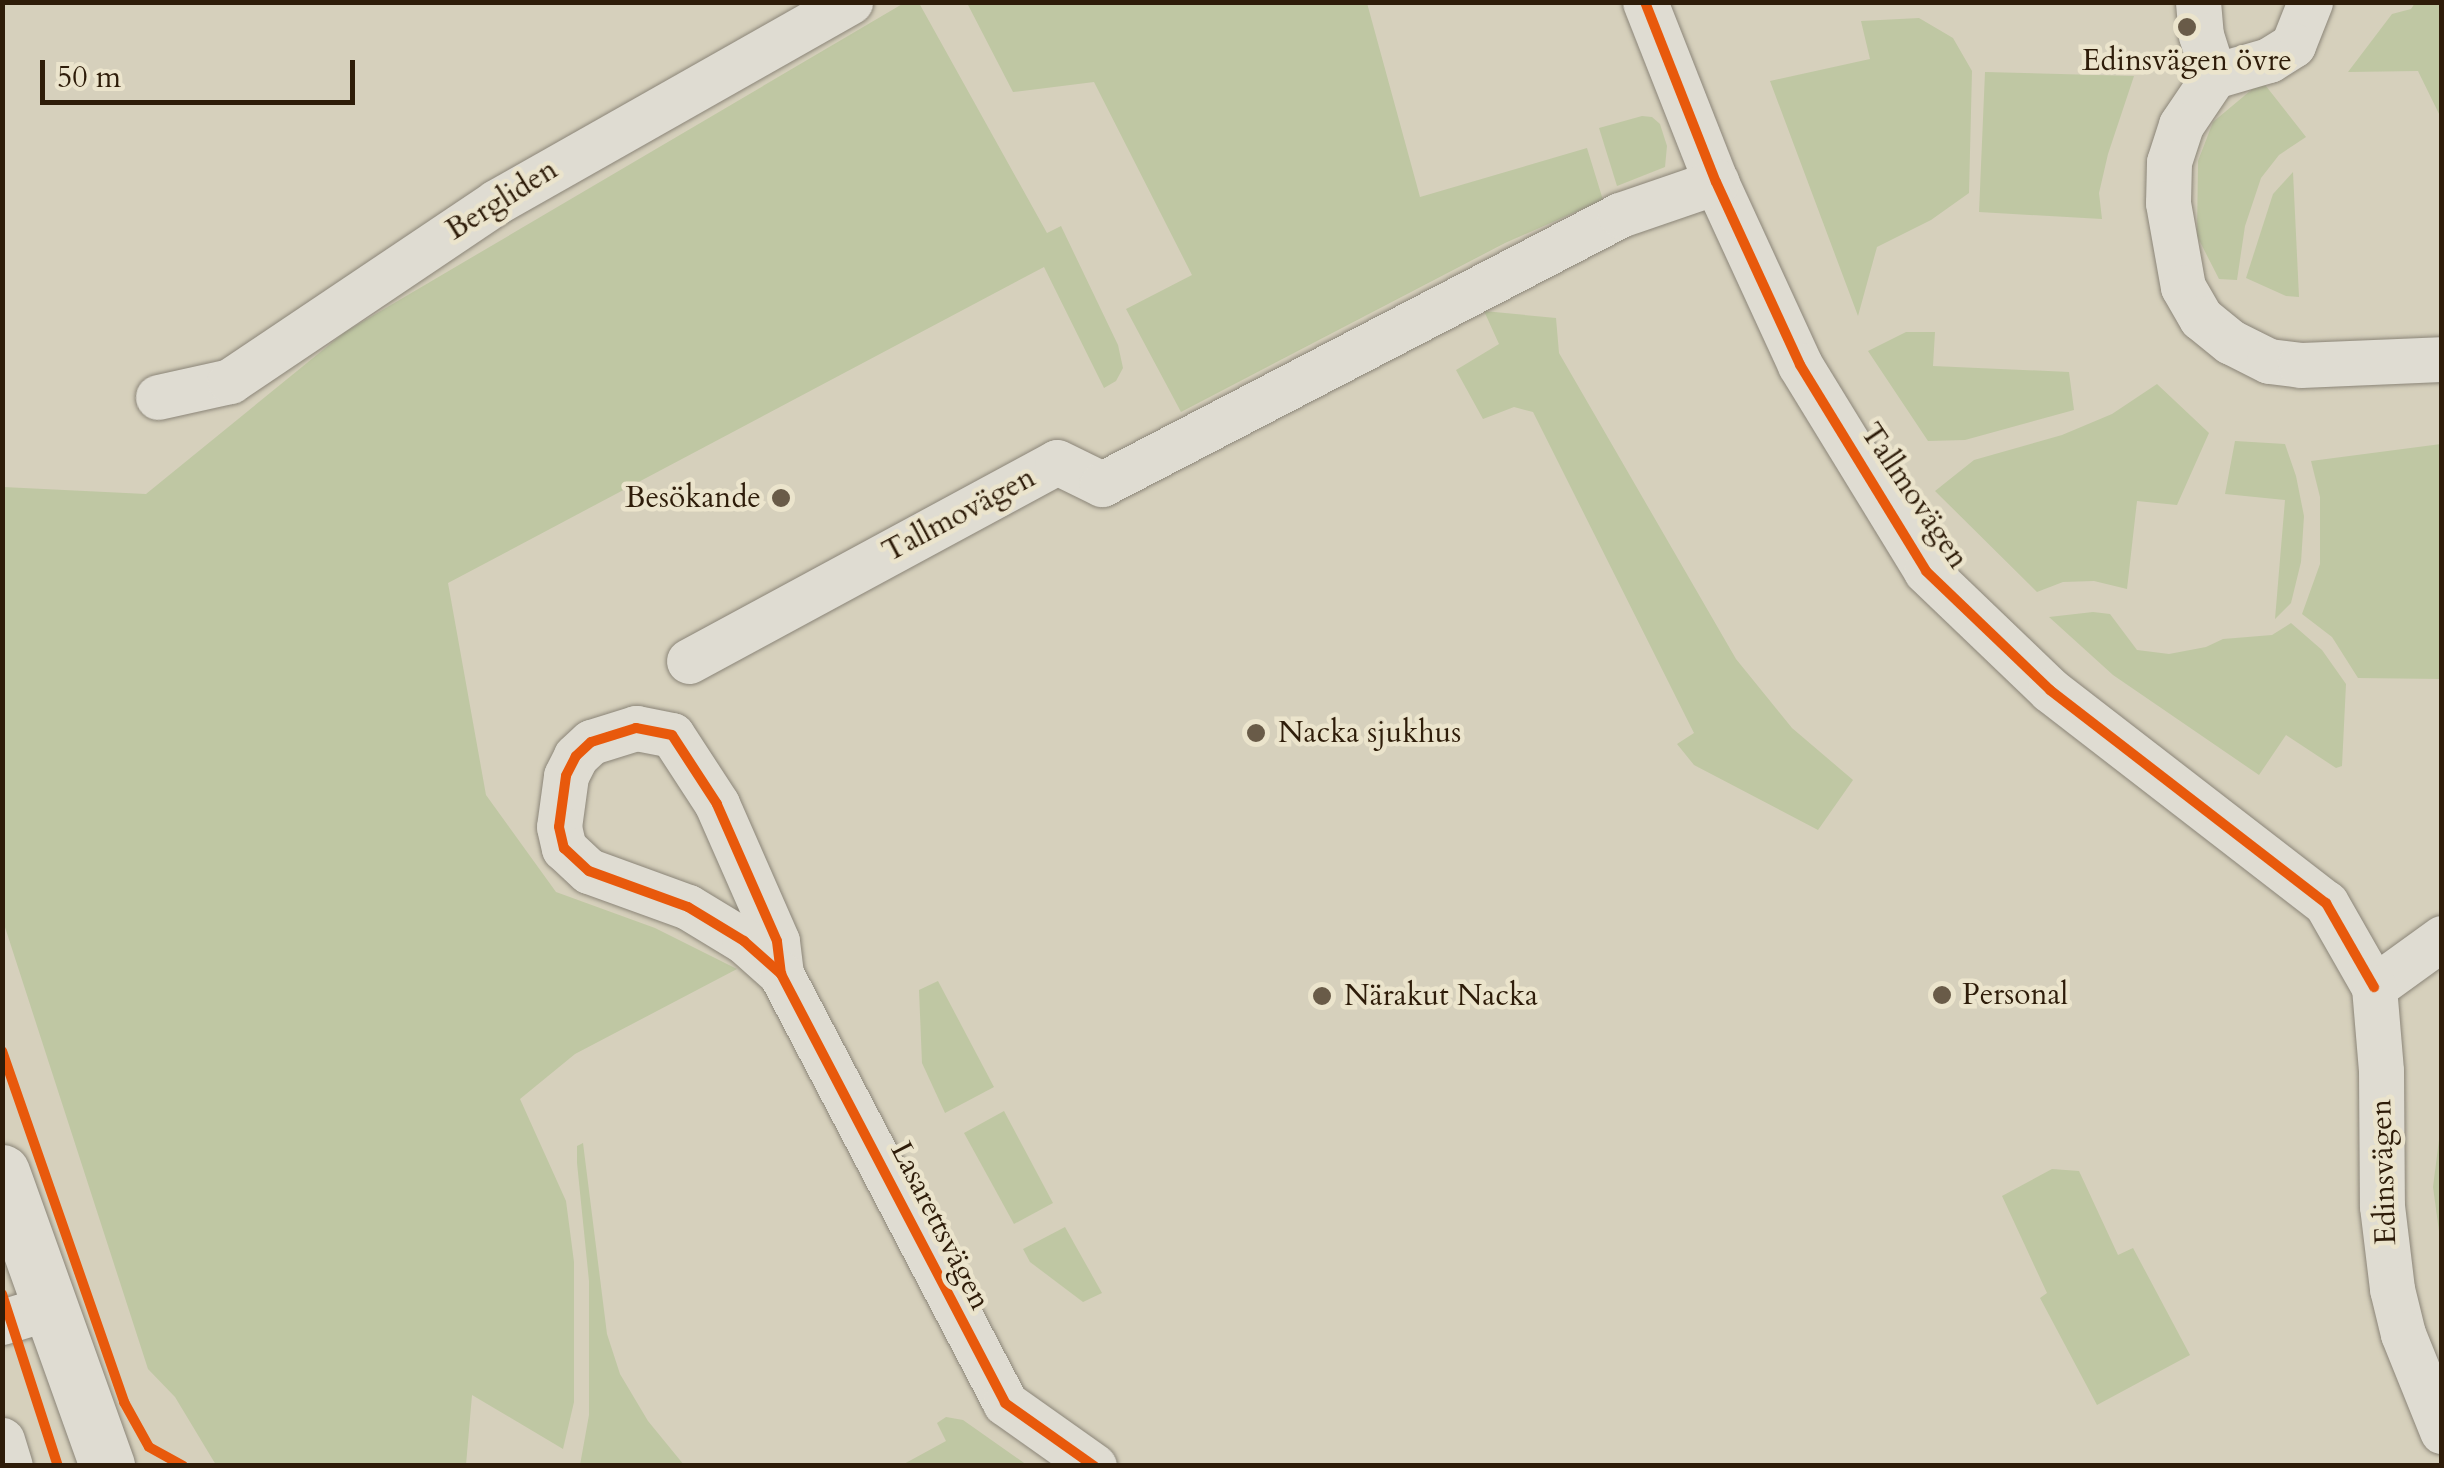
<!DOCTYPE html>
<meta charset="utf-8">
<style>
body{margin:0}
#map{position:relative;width:2444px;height:1468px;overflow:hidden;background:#d6d0bc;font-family:Cardo,serif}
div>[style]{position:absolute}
.green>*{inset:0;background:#bfc7a3}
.roads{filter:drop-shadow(0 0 2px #8b8578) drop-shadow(0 0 2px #8b8578)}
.street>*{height:45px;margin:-22.5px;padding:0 22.5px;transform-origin:22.5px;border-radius:22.5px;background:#dfdcd2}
.secondary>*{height:55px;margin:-27.5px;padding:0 27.5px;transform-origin:27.5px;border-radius:27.5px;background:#dfdcd2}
.cycleway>*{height:10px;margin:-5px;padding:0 5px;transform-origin:5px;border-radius:5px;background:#e8590c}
.dots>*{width:28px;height:28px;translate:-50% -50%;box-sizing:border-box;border:5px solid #ebe4cc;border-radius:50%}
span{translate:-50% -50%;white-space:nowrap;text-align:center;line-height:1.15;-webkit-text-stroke:9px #ebe4cc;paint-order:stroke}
.poi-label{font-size:30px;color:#2e1c09}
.right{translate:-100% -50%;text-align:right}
.left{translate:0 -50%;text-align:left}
.street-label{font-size:30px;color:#2e1c09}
.frame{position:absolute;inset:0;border:5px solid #2e1c09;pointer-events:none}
.scale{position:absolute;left:40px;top:60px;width:315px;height:45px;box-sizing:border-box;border:5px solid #2e1c09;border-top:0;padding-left:12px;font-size:30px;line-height:35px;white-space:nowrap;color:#2e1c09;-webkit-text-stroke:8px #ebe4cc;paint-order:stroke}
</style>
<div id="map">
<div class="green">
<i style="clip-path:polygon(904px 3px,919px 3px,1047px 233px,1061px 226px,1118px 345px,1123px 368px,1116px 381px,1104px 388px,1044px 267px,448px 583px,486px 795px,556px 892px,655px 928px,737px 969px,575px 1054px,520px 1099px,566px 1201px,574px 1262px,574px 1402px,563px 1449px,472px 1395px,466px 1465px,216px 1465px,175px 1397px,148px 1369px,3px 921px,3px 487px,146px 494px,345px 332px)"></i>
<i style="clip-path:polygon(967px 3px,1367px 3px,1420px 197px,1587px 148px,1603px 200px,1505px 243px,1181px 412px,1126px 309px,1192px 275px,1094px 82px,1013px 92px)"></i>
<i style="clip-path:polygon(2415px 3px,2441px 3px,2441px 118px,2418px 71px,2348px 72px,2392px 14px,2411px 9px)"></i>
<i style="clip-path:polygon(1919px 18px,1953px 38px,1972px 71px,1969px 193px,1931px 220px,1877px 247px,1858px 316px,1770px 81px,1870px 59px,1861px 21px)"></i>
<i style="clip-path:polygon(1985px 72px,2134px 76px,2108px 154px,2099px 193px,2102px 219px,1979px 212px)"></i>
<i style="clip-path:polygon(2262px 81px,2306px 137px,2279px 155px,2261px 178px,2245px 226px,2237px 280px,2219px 279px,2197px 236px,2198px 161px,2213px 122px)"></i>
<i style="clip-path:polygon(1642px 116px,1652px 117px,1660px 124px,1667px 146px,1665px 167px,1617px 186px,1599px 128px)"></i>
<i style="clip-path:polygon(2293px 172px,2299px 297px,2286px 296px,2246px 278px,2273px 194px)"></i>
<i style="clip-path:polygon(1484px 311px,1556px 318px,1559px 353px,1736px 659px,1792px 728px,1853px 780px,1818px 830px,1694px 765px,1677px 744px,1694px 733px,1533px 412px,1514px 407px,1483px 419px,1456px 370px,1499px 344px)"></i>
<i style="clip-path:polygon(1906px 332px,1935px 332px,1933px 366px,2069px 372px,2074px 410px,1965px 440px,1928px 441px,1868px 351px)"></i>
<i style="clip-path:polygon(2157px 384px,2209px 433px,2177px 505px,2137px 501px,2127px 589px,2094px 581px,2063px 582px,2037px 592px,1935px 491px,1974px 460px,2062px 435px,2112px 414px)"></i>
<i style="clip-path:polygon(2235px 441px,2285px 444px,2296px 476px,2304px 516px,2301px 562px,2291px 603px,2275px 619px,2285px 500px,2225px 494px)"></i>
<i style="clip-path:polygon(2441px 444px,2441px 679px,2358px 678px,2332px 637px,2302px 614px,2320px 564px,2320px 497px,2311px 461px)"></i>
<i style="clip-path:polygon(2093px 612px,2110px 614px,2137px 650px,2169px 654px,2206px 647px,2223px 639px,2272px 635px,2291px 623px,2322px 650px,2346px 684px,2342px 766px,2336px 768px,2286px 735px,2259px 775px,2113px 675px,2049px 617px)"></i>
<i style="clip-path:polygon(938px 981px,994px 1087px,945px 1113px,922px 1063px,919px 990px)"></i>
<i style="clip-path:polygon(1004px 1111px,1053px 1203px,1014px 1224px,964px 1133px)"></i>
<i style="clip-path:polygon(2441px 1124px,2442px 1124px,2441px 1246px,2433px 1187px)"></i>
<i style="clip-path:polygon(583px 1143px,607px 1334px,620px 1374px,648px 1421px,684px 1465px,580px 1465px,589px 1415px,589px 1281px,577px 1163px,577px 1146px)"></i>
<i style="clip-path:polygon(2052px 1169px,2079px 1171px,2118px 1255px,2133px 1248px,2190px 1355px,2097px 1405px,2040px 1298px,2047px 1293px,2002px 1196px)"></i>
<i style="clip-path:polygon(1065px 1227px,1102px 1293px,1083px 1302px,1030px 1262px,1023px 1249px)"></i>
<i style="clip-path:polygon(946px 1417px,963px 1420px,1027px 1465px,902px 1465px,946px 1441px,937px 1423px)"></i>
</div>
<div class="roads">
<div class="street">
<i style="left:1645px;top:2px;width:193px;rotate:68.5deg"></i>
<i style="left:1716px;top:182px;width:201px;rotate:65.3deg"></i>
<i style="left:1800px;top:365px;width:241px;rotate:58.5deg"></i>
<i style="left:1926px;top:571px;width:172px;rotate:43.8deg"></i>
<i style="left:2050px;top:690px;width:349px;rotate:37.7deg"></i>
<i style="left:2326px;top:903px;width:97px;rotate:60.3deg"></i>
<i style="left:2198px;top:2px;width:33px;rotate:85deg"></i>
<i style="left:2201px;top:35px;width:43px;rotate:72.4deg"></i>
<i style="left:2310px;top:2px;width:46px;rotate:111.6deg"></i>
<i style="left:2293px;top:45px;width:28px;rotate:148deg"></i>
<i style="left:2269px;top:60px;width:57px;rotate:163.8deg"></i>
<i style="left:2214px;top:76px;width:59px;rotate:124deg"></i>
<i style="left:2181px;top:125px;width:39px;rotate:108deg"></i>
<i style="left:2169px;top:162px;width:41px;rotate:91.4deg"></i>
<i style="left:2168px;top:203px;width:85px;rotate:79.9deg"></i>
<i style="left:2183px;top:287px;width:36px;rotate:60deg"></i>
<i style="left:2201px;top:318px;width:38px;rotate:39deg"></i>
<i style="left:2231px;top:342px;width:42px;rotate:26.6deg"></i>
<i style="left:2269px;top:361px;width:31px;rotate:7deg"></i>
<i style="left:2300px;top:365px;width:142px;rotate:-2.4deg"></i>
<i style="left:158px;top:397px;width:74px;rotate:-12.5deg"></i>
<i style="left:230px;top:381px;width:321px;rotate:-33.9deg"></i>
<i style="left:496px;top:202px;width:407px;rotate:-29.5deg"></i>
<i style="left:689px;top:661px;width:418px;rotate:-28.4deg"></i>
<i style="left:1057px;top:462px;width:50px;rotate:26.1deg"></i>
<i style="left:1102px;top:484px;width:584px;rotate:-27.44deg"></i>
<i style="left:1620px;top:215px;width:102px;rotate:-19deg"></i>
<i style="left:2442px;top:938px;width:84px;rotate:144.2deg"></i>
<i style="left:2374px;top:987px;width:84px;rotate:85.2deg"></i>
<i style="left:2381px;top:1071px;width:135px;rotate:89.6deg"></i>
<i style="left:2382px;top:1206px;width:84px;rotate:83.1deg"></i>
<i style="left:2392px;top:1289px;width:46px;rotate:76.3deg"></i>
<i style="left:2403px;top:1334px;width:105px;rotate:68.1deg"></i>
<i style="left:781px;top:974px;width:33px;rotate:-97deg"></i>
<i style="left:777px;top:941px;width:150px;rotate:-113.7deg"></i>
<i style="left:717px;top:804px;width:82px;rotate:-123.1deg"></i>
<i style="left:672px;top:735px;width:37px;rotate:-169deg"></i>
<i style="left:636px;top:728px;width:47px;rotate:162.7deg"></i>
<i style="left:591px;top:742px;width:21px;rotate:137deg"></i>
<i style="left:576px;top:756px;width:22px;rotate:117deg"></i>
<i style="left:566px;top:776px;width:51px;rotate:97.8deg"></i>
<i style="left:559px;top:827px;width:22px;rotate:77deg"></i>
<i style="left:564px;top:848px;width:34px;rotate:43deg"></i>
<i style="left:589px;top:871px;width:105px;rotate:20deg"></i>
<i style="left:688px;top:907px;width:66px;rotate:31.3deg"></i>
<i style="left:744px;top:941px;width:50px;rotate:41.7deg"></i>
<i style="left:781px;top:974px;width:484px;rotate:62.4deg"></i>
<i style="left:1005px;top:1403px;width:109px;rotate:35.3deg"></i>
<i style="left:2px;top:1322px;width:48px;rotate:-16.9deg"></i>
<i style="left:2px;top:1440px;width:27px;rotate:73deg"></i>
</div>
<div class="secondary">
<i style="left:2px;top:1172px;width:312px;rotate:70.3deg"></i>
</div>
</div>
<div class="cycleway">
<i style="left:1645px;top:2px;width:193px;rotate:68.5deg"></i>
<i style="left:1716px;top:182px;width:201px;rotate:65.3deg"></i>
<i style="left:1800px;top:365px;width:241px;rotate:58.5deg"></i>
<i style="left:1926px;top:571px;width:172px;rotate:43.8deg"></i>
<i style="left:2050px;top:690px;width:349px;rotate:37.7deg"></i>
<i style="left:2326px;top:903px;width:97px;rotate:60.3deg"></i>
<i style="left:781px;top:974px;width:33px;rotate:-97deg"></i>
<i style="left:777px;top:941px;width:150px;rotate:-113.7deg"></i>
<i style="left:717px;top:804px;width:82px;rotate:-123.1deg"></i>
<i style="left:672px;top:735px;width:37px;rotate:-169deg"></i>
<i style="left:636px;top:728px;width:47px;rotate:162.7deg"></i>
<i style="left:591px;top:742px;width:21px;rotate:137deg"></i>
<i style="left:576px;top:756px;width:22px;rotate:117deg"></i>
<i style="left:566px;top:776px;width:51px;rotate:97.8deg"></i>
<i style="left:559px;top:827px;width:22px;rotate:77deg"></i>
<i style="left:564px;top:848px;width:34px;rotate:43deg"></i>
<i style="left:589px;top:871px;width:105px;rotate:20deg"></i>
<i style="left:688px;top:907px;width:66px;rotate:31.3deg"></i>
<i style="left:744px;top:941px;width:50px;rotate:41.7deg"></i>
<i style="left:781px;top:974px;width:484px;rotate:62.4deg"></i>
<i style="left:1005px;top:1403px;width:109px;rotate:35.3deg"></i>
<i style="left:2px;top:1051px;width:372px;rotate:70.8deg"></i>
<i style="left:124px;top:1402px;width:51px;rotate:60.9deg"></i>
<i style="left:149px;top:1447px;width:39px;rotate:29deg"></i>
<i style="left:2px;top:1294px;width:181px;rotate:72deg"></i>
</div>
<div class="dots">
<i style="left:2187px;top:27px;background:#695b48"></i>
<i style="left:781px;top:498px;background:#695b48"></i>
<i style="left:1256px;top:733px;background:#695b48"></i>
<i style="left:1942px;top:995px;background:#695b48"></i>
<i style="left:1322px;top:996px;background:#695b48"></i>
</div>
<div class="poi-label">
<span style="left:2187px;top:61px">Edinsvägen övre</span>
<span class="right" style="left:761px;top:498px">Besökande</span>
<span class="left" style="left:1278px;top:733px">Nacka sjukhus</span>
<span class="left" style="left:1962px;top:995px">Personal</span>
<span class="left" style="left:1344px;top:996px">Närakut Nacka</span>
</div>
<div class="street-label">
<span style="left:502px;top:200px;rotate:-32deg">Bergliden</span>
<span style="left:1914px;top:496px;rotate:56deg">Tallmovägen</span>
<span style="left:959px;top:515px;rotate:-28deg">Tallmovägen</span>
<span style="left:2384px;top:1172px;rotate:-92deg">Edinsvägen</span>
<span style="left:940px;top:1226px;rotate:63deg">Lasarettsvägen</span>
</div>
<div class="frame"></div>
<div class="scale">50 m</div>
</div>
